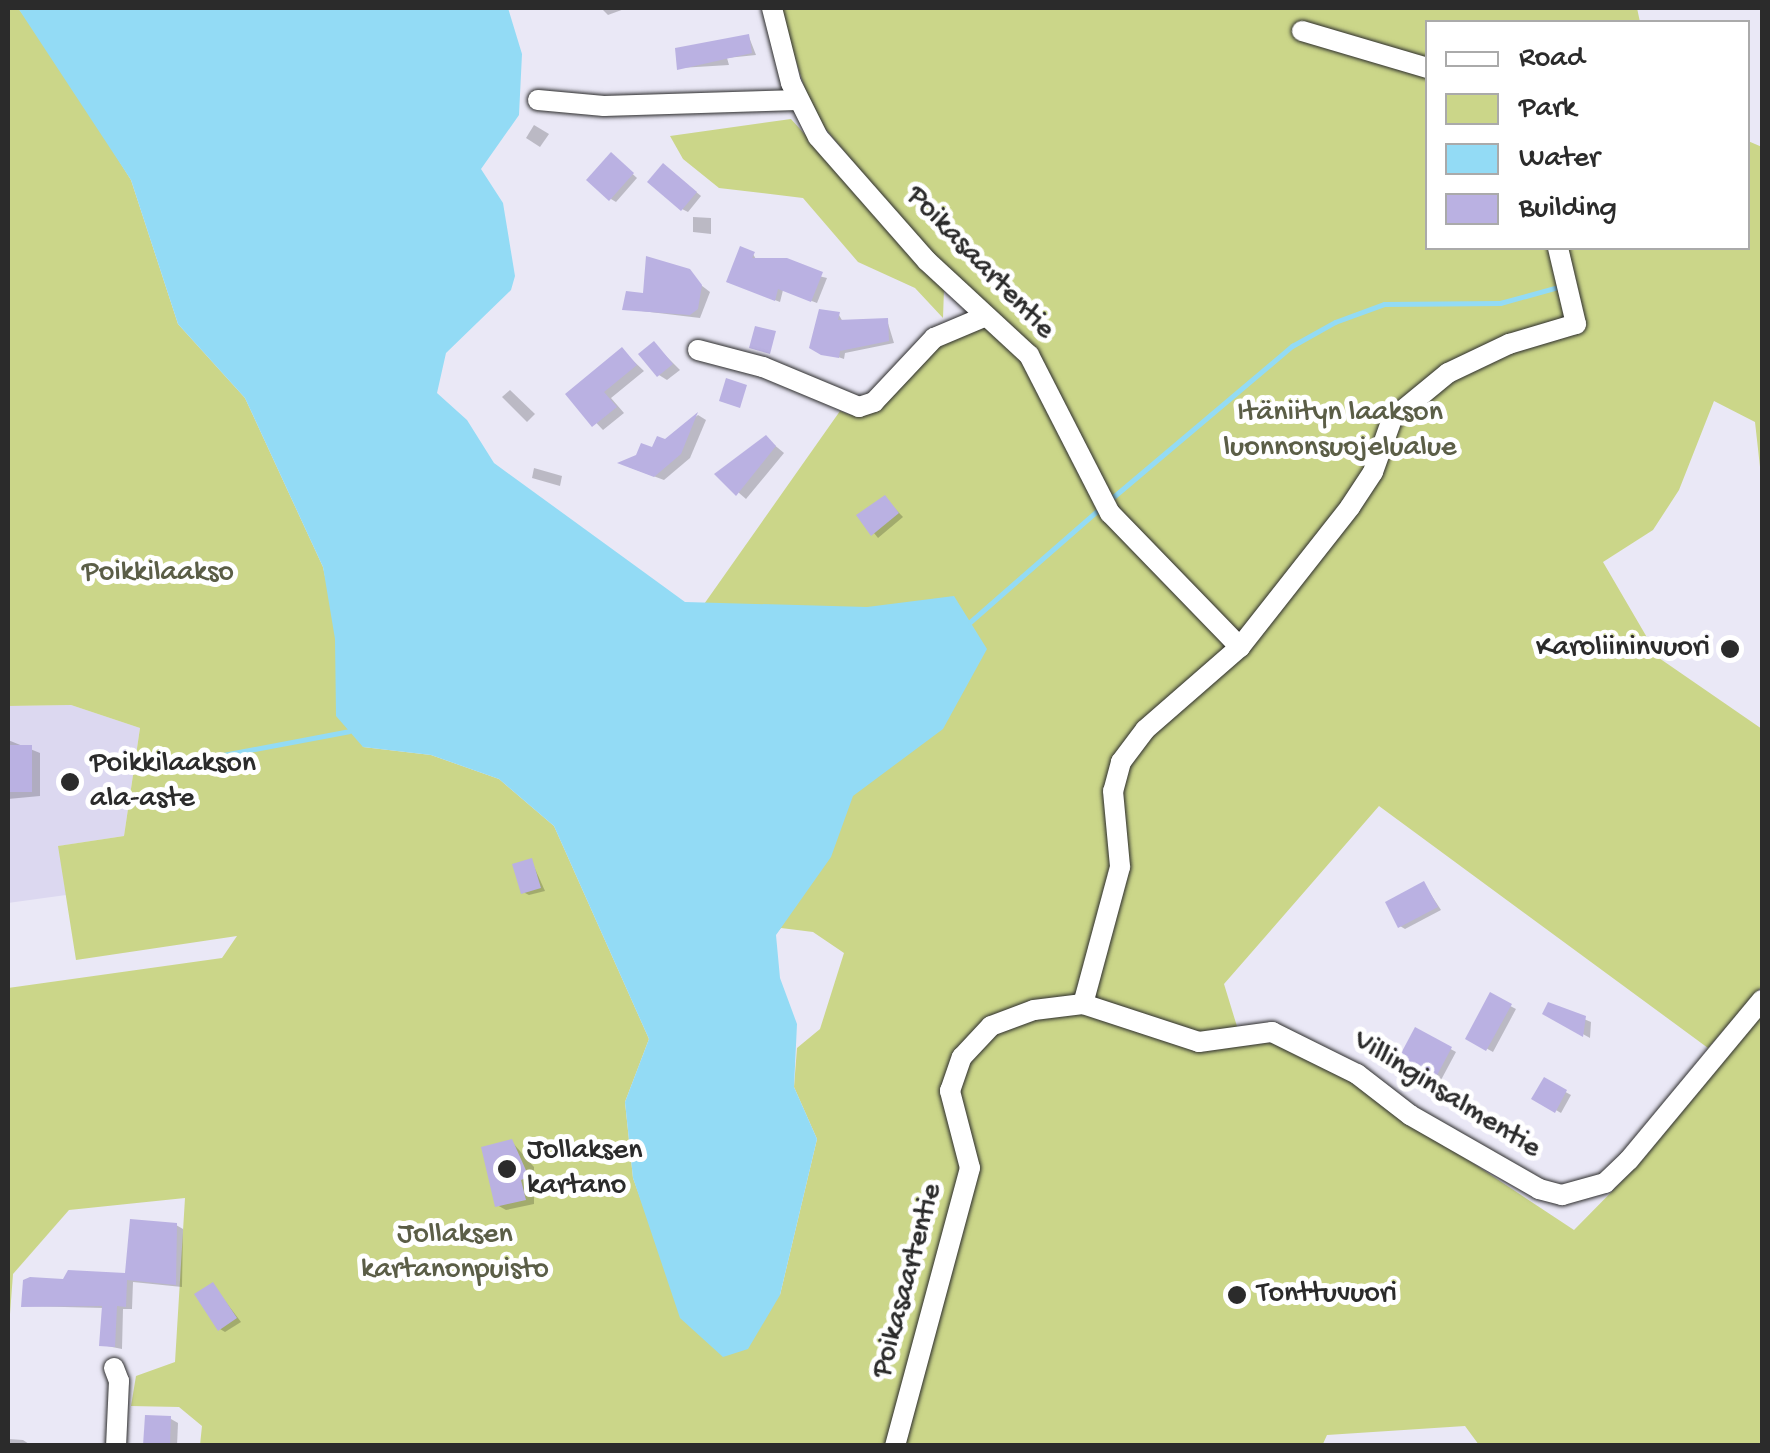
<!DOCTYPE html>
<meta charset="utf-8">
<style>
body{margin:0}
#map{position:relative;width:1770px;height:1453px;overflow:hidden;background:#eae8f6;font-family:"Gochi Hand",sans-serif}
div>[style]{position:absolute}
.built>*{inset:0;background:#dcd8f0}
.green>*{inset:0;background:#cbd689}
.water>*{inset:0;background:#93dbf5}
.shadow>*{inset:0;background:#0003}
.stream>*{height:5px;margin:-2.5px;padding:0 2.5px;transform-origin:2.5px;border-radius:2.5px;background:#93dbf5}
.building>*{inset:0;background:#bab1e2}
.roads{filter:drop-shadow(0 0 2px #2b2b2b) drop-shadow(0 0 2px #2b2b2b)}
.street>*{height:20px;margin:-10px;padding:0 10px;transform-origin:10px;border-radius:10px;background:#fff}
.dots>*{width:28px;height:28px;translate:-50% -50%;box-sizing:border-box;border:5px solid #fff;border-radius:50%}
span{translate:-50% -50%;white-space:nowrap;text-align:center;line-height:1.15;-webkit-text-stroke:10px #fff;paint-order:stroke}
.street-label{font-size:30px;color:#2b2b2b}
.park-label{font-size:30px;color:#5b5e47}
.poi-label{font-size:30px;color:#2b2b2b}
.right{translate:-100% -50%;text-align:right}
.left{translate:0 -50%;text-align:left}
.frame{position:absolute;inset:0;border:10px solid #2b2b2b;pointer-events:none}
.legend{position:absolute;left:1425px;top:20px;width:325px;height:230px;box-sizing:border-box;background:#fff;border:2px solid #aaa;margin:0;padding:12px 18px;list-style:none;font-size:30px;color:#2b2b2b}
.legend li{display:flex;align-items:center;gap:20px;height:50px}
.legend b{width:50px;border:2px solid #aaa}
</style>
<div id="map">
<div class="built">
<i style="clip-path:polygon(71px 705px,140px 728px,124px 836px,59px 846px,66px 895px,8px 903px,8px 706px)"></i>
</div>
<div class="green">
<i style="clip-path:polygon(8px 8px,18px 8px,45px 43px,131px 180px,178px 324px,245px 398px,323px 567px,363px 747px,431px 755px,499px 779px,554px 826px,649px 1039px,625px 1102px,633px 1178px,652px 1230px,780px 1295px,817px 1139px,794px 1087px,797px 1048px,820px 1029px,844px 953px,813px 932px,781px 928px,775px 935px,837px 607px,702px 607px,840px 411px,851px 415px,878px 405px,937px 342px,979px 329px,948px 275px,813px 114px,779px 8px,1637px 8px,1640px 22px,1428px 22px,1428px 248px,1748px 248px,1748px 141px,1762px 147px,1762px 485px,1755px 422px,1714px 401px,1679px 490px,1653px 530px,1603px 562px,1659px 658px,1762px 729px,1762px 986px,1708px 1048px,1379px 806px,1224px 984px,1243px 1046px,1273px 1042px,1349px 1081px,1574px 1230px,1639px 1164px,1762px 1015px,1762px 1445px,1479px 1445px,1465px 1426px,1327px 1435px,1322px 1446px,200px 1445px,202px 1426px,179px 1407px,131px 1406px,136px 1376px,175px 1362px,185px 1198px,69px 1210px,13px 1274px,8px 1341px,8px 988px,222px 958px,237px 936px,76px 960px,58px 846px,124px 836px,140px 728px,71px 705px,8px 706px)"></i>
<i style="clip-path:polygon(791px 119px,944px 289px,943px 318px,915px 288px,858px 262px,803px 198px,719px 188px,683px 159px,670px 136px)"></i>
</div>
<div class="water">
<i style="clip-path:polygon(18px 8px,508px 8px,522px 54px,519px 115px,481px 169px,503px 203px,515px 276px,511px 290px,446px 353px,437px 393px,467px 420px,494px 463px,685px 602px,867px 607px,954px 596px,987px 649px,943px 729px,853px 796px,831px 857px,776px 935px,780px 978px,797px 1024px,794px 1087px,817px 1139px,780px 1295px,748px 1349px,723px 1357px,680px 1318px,633px 1178px,625px 1102px,649px 1039px,554px 826px,499px 779px,431px 755px,363px 747px,336px 716px,335px 639px,323px 567px,245px 398px,178px 324px,131px 180px)"></i>
</div>
<div class="shadow">
<i style="clip-path:polygon(601px 8px,627px 8px,608px 15px)"></i>
<i style="clip-path:polygon(749px 37px,756px 55px,727px 58px,729px 65px,680px 68px)"></i>
<i style="clip-path:polygon(534px 125px,549px 134px,540px 147px,526px 138px)"></i>
<i style="clip-path:polygon(616px 159px,637px 178px,616px 202px,611px 199px)"></i>
<i style="clip-path:polygon(669px 169px,701px 196px,688px 212px,682px 209px)"></i>
<i style="clip-path:polygon(693px 217px,711px 218px,711px 234px,693px 232px)"></i>
<i style="clip-path:polygon(753px 254px,757px 261px,827px 278px,817px 303px,783px 290px,780px 302px,734px 284px)"></i>
<i style="clip-path:polygon(684px 272px,710px 292px,700px 318px,625px 309px)"></i>
<i style="clip-path:polygon(839px 315px,843px 322px,887px 320px,894px 343px,845px 353px,844px 359px,818px 350px)"></i>
<i style="clip-path:polygon(654px 344px,680px 370px,667px 380px,659px 375px)"></i>
<i style="clip-path:polygon(622px 350px,644px 371px,611px 398px,624px 413px,603px 430px,569px 394px)"></i>
<i style="clip-path:polygon(510px 390px,535px 414px,527px 422px,502px 397px)"></i>
<i style="clip-path:polygon(698px 415px,706px 420px,690px 458px,664px 480px,629px 467px)"></i>
<i style="clip-path:polygon(766px 438px,784px 453px,746px 499px,717px 474px)"></i>
<i style="clip-path:polygon(534px 468px,562px 476px,560px 486px,532px 478px)"></i>
<i style="clip-path:polygon(885px 498px,903px 517px,878px 538px,860px 516px)"></i>
<i style="clip-path:polygon(8px 740px,40px 753px,40px 796px,8px 799px)"></i>
<i style="clip-path:polygon(531px 860px,545px 891px,529px 895px,523px 892px)"></i>
<i style="clip-path:polygon(1424px 884px,1441px 910px,1405px 929px,1400px 926px)"></i>
<i style="clip-path:polygon(1491px 996px,1516px 1009px,1493px 1052px,1468px 1038px)"></i>
<i style="clip-path:polygon(1550px 1005px,1591px 1022px,1590px 1038px,1545px 1013px)"></i>
<i style="clip-path:polygon(1416px 1030px,1456px 1052px,1441px 1080px,1401px 1058px)"></i>
<i style="clip-path:polygon(1545px 1081px,1571px 1095px,1561px 1113px,1535px 1098px)"></i>
<i style="clip-path:polygon(512px 1142px,534px 1167px,534px 1204px,506px 1210px,497px 1205px)"></i>
<i style="clip-path:polygon(176px 1225px,183px 1229px,182px 1287px,133px 1282px,132px 1309px,123px 1309px,122px 1349px,102px 1345px,104px 1308px,24px 1306px,127px 1276px)"></i>
<i style="clip-path:polygon(213px 1285px,241px 1322px,225px 1332px,220px 1329px)"></i>
<i style="clip-path:polygon(171px 1419px,178px 1423px,177px 1446px,145px 1446px)"></i>
<i style="clip-path:polygon(8px 1439px,23px 1440px,32px 1446px,8px 1446px)"></i>
</div>
<div class="stream">
<i style="left:1112px;top:498px;width:236px;rotate:-40.2deg"></i>
<i style="left:1292px;top:346px;width:49px;rotate:-29.2deg"></i>
<i style="left:1335px;top:322px;width:52px;rotate:-20.2deg"></i>
<i style="left:1384px;top:304px;width:116px;rotate:-0.5deg"></i>
<i style="left:1500px;top:303px;width:57px;rotate:-15.3deg"></i>
<i style="left:970px;top:622px;width:170px;rotate:-41.2deg"></i>
<i style="left:154px;top:768px;width:198px;rotate:-10.7deg"></i>
</div>
<div class="building">
<i style="clip-path:polygon(749px 34px,752px 53px,677px 70px,675px 48px)"></i>
<i style="clip-path:polygon(611px 152px,634px 173px,609px 201px,586px 180px)"></i>
<i style="clip-path:polygon(663px 163px,697px 192px,681px 211px,647px 182px)"></i>
<i style="clip-path:polygon(740px 246px,755px 252px,752px 258px,787px 258px,823px 272px,811px 302px,778px 289px,775px 301px,726px 282px)"></i>
<i style="clip-path:polygon(646px 256px,690px 269px,702px 285px,698px 309px,690px 315px,622px 310px,626px 291px,643px 293px)"></i>
<i style="clip-path:polygon(819px 309px,840px 312px,838px 320px,888px 318px,889px 341px,840px 351px,839px 358px,821px 355px,809px 348px)"></i>
<i style="clip-path:polygon(755px 326px,776px 331px,770px 354px,749px 348px)"></i>
<i style="clip-path:polygon(654px 341px,673px 364px,657px 377px,638px 354px)"></i>
<i style="clip-path:polygon(622px 347px,637px 365px,604px 392px,617px 407px,592px 427px,565px 394px)"></i>
<i style="clip-path:polygon(726px 378px,747px 385px,740px 408px,719px 401px)"></i>
<i style="clip-path:polygon(698px 412px,681px 454px,654px 477px,617px 463px,636px 455px,641px 443px,652px 447px,657px 436px,665px 439px)"></i>
<i style="clip-path:polygon(766px 435px,776px 446px,736px 496px,714px 474px)"></i>
<i style="clip-path:polygon(885px 495px,899px 513px,871px 536px,856px 515px)"></i>
<i style="clip-path:polygon(8px 745px,32px 745px,32px 792px,8px 792px)"></i>
<i style="clip-path:polygon(532px 858px,541px 888px,521px 894px,512px 864px)"></i>
<i style="clip-path:polygon(1424px 881px,1438px 907px,1398px 928px,1385px 902px)"></i>
<i style="clip-path:polygon(1490px 992px,1512px 1004px,1486px 1051px,1465px 1039px)"></i>
<i style="clip-path:polygon(1548px 1002px,1586px 1016px,1583px 1037px,1542px 1014px)"></i>
<i style="clip-path:polygon(1415px 1027px,1452px 1047px,1435px 1079px,1398px 1059px)"></i>
<i style="clip-path:polygon(1544px 1077px,1567px 1090px,1555px 1113px,1531px 1099px)"></i>
<i style="clip-path:polygon(512px 1139px,529px 1177px,521px 1180px,526px 1200px,495px 1207px,481px 1147px)"></i>
<i style="clip-path:polygon(130px 1219px,177px 1223px,176px 1285px,127px 1280px,126px 1307px,117px 1306px,115px 1347px,99px 1346px,102px 1306px,21px 1307px,23px 1280px,30px 1277px,63px 1279px,68px 1270px,125px 1273px)"></i>
<i style="clip-path:polygon(213px 1282px,237px 1318px,218px 1331px,194px 1294px)"></i>
<i style="clip-path:polygon(145px 1415px,171px 1416px,170px 1446px,143px 1446px)"></i>
</div>
<div class="roads">
<div class="street">
<i style="left:772px;top:8px;width:77px;rotate:75.8deg"></i>
<i style="left:791px;top:83px;width:60px;rotate:63.4deg"></i>
<i style="left:818px;top:137px;width:165px;rotate:48.7deg"></i>
<i style="left:927px;top:261px;width:139px;rotate:42.7deg"></i>
<i style="left:1029px;top:355px;width:178px;rotate:62.9deg"></i>
<i style="left:1110px;top:513px;width:187px;rotate:45.9deg"></i>
<i style="left:1240px;top:647px;width:126px;rotate:138.9deg"></i>
<i style="left:1145px;top:730px;width:40px;rotate:127deg"></i>
<i style="left:1121px;top:762px;width:30px;rotate:105deg"></i>
<i style="left:1113px;top:791px;width:76px;rotate:84.7deg"></i>
<i style="left:1120px;top:867px;width:142px;rotate:105.1deg"></i>
<i style="left:1302px;top:31px;width:131px;rotate:16.4deg"></i>
<i style="left:538px;top:100px;width:66px;rotate:5.2deg"></i>
<i style="left:604px;top:106px;width:194px;rotate:-1.8deg"></i>
<i style="left:698px;top:350px;width:67px;rotate:14.7deg"></i>
<i style="left:763px;top:367px;width:104px;rotate:22.6deg"></i>
<i style="left:859px;top:407px;width:16px;rotate:-18deg"></i>
<i style="left:874px;top:402px;width:88px;rotate:-46.8deg"></i>
<i style="left:934px;top:338px;width:54px;rotate:-22.8deg"></i>
<i style="left:1240px;top:647px;width:178px;rotate:-51.8deg"></i>
<i style="left:1350px;top:507px;width:42px;rotate:-56.7deg"></i>
<i style="left:1373px;top:472px;width:56px;rotate:-70.3deg"></i>
<i style="left:1392px;top:419px;width:72px;rotate:-39.4deg"></i>
<i style="left:1448px;top:373px;width:68px;rotate:-25.4deg"></i>
<i style="left:1509px;top:344px;width:70px;rotate:-16.6deg"></i>
<i style="left:1576px;top:324px;width:78px;rotate:-103.3deg"></i>
<i style="left:114px;top:1368px;width:14px;rotate:69deg"></i>
<i style="left:119px;top:1381px;width:65px;rotate:92.6deg"></i>
<i style="left:895px;top:1446px;width:288px;rotate:-74.9deg"></i>
<i style="left:970px;top:1168px;width:80px;rotate:-104.6deg"></i>
<i style="left:950px;top:1091px;width:36px;rotate:-71deg"></i>
<i style="left:962px;top:1057px;width:42px;rotate:-46.9deg"></i>
<i style="left:991px;top:1026px;width:46px;rotate:-20.4deg"></i>
<i style="left:1034px;top:1010px;width:49px;rotate:-7deg"></i>
<i style="left:1083px;top:1004px;width:122px;rotate:18.1deg"></i>
<i style="left:1199px;top:1042px;width:74px;rotate:-7.8deg"></i>
<i style="left:1272px;top:1032px;width:95px;rotate:26.3deg"></i>
<i style="left:1357px;top:1074px;width:67px;rotate:37.7deg"></i>
<i style="left:1410px;top:1115px;width:149px;rotate:29.8deg"></i>
<i style="left:1539px;top:1189px;width:24px;rotate:15deg"></i>
<i style="left:1562px;top:1195px;width:45px;rotate:-15.6deg"></i>
<i style="left:1605px;top:1183px;width:33px;rotate:-44deg"></i>
<i style="left:1629px;top:1160px;width:208px;rotate:-50.3deg"></i>
</div>
</div>
<div class="dots">
<i style="left:1730px;top:649px;background:#2b2b2b"></i>
<i style="left:70px;top:782px;background:#2b2b2b"></i>
<i style="left:507px;top:1169px;background:#2b2b2b"></i>
<i style="left:1237px;top:1295px;background:#2b2b2b"></i>
</div>
<div class="street-label">
<span style="left:979px;top:264px;rotate:46deg">Poikasaartentie</span>
<span style="left:1446px;top:1096px;rotate:32deg">Villinginsalmentie</span>
<span style="left:909px;top:1281px;rotate:-75deg">Poikasaartentie</span>
</div>
<div class="park-label">
<span style="left:1340px;top:431px">Itäniityn laakson<br>luonnonsuojelualue</span>
<span style="left:158px;top:574px">Poikkilaakso</span>
<span style="left:455px;top:1253px">Jollaksen<br>kartanonpuisto</span>
</div>
<div class="poi-label">
<span class="right" style="left:1710px;top:649px">Karoliininvuori</span>
<span class="left" style="left:90px;top:782px">Poikkilaakson<br>ala-aste</span>
<span class="left" style="left:527px;top:1169px">Jollaksen<br>kartano</span>
<span class="left" style="left:1257px;top:1295px">Tonttuvuori</span>
</div>
<div class="frame"></div>
<ul class="legend">
<li><b style="height:12px;background:#fff"></b>Road</li>
<li><b style="height:28px;background:#cbd689"></b>Park</li>
<li><b style="height:28px;background:#93dbf5"></b>Water</li>
<li><b style="height:28px;background:#bab1e2"></b>Building</li>
</ul>
</div>
